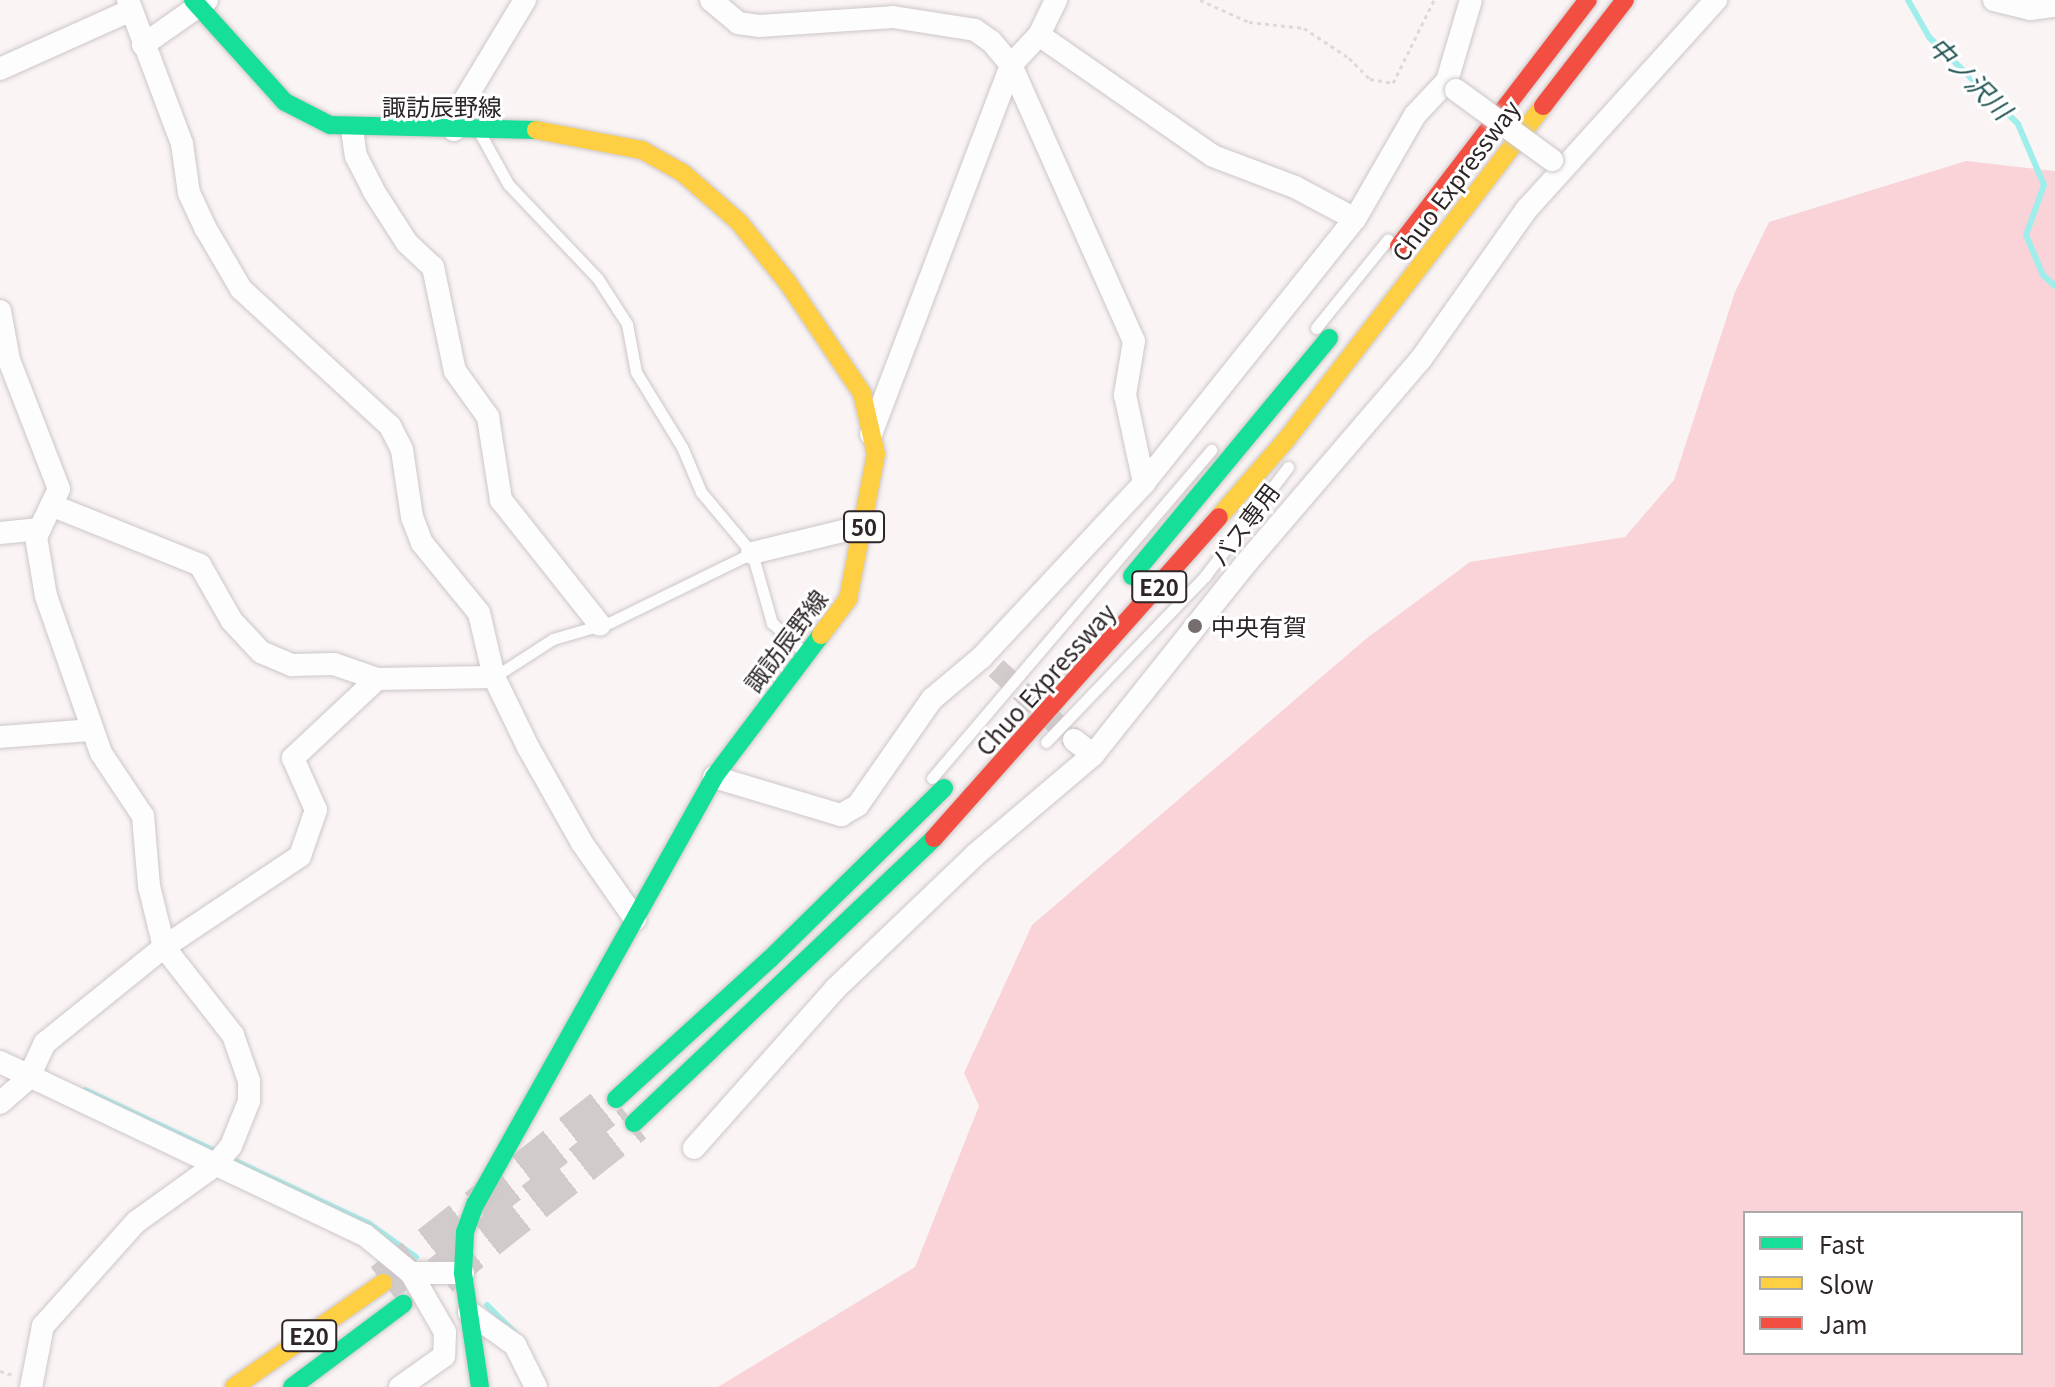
<!DOCTYPE html>
<meta charset="utf-8">
<style>
body{margin:0}
#map{position:relative;width:2055px;height:1387px;overflow:hidden;background:#faf4f5;font-family:Georgia,"Noto Sans JP",serif}
div>[style]{position:absolute}
.green>*{inset:0;background:#f9d3d8}
.stream>*{height:6px;margin:-3px;padding:0 3px;transform-origin:3px;border-radius:3px;background:#9feeeb}
.street-tunnel>*{height:22px;margin-top:-11px;transform-origin:0;background:repeating-linear-gradient(90deg,#d1cbcc 0 22px,transparent 0 33px)}
.highway-tunnel>*{height:40px;margin-top:-20px;transform-origin:0;background:repeating-linear-gradient(90deg,#d1cbcc 0 40px,transparent 0 60px)}
.path>*{height:3px;margin-top:-1.5px;transform-origin:0;background:repeating-linear-gradient(90deg,#dddadc 0 4px,transparent 0 8px)}
.roads{filter:drop-shadow(0 0 2px #cdc6c7) drop-shadow(0 0 2px #cdc6c7)}
.lane>*{height:11px;margin:-5.5px;padding:0 5.5px;transform-origin:5.5px;border-radius:5.5px;background:#fefdfe}
.street>*{height:22px;margin:-11px;padding:0 11px;transform-origin:11px;border-radius:11px;background:#fefdfe}
.fast>*{height:18px;margin:-9px;padding:0 9px;transform-origin:9px;border-radius:9px;background:#16e098}
.slow>*{height:18px;margin:-9px;padding:0 9px;transform-origin:9px;border-radius:9px;background:#ffcf43}
.jam>*{height:18px;margin:-9px;padding:0 9px;transform-origin:9px;border-radius:9px;background:#f24e42}
.bridges{filter:drop-shadow(0 0 2px #cdc6c7) drop-shadow(0 0 2px #cdc6c7)}
.street-bridge>*{height:22px;margin:-11px;padding:0 11px;transform-origin:11px;border-radius:11px;background:#fefdfe}
.dots>*{width:22px;height:22px;translate:-50% -50%;box-sizing:border-box;border:4px solid #fff;border-radius:50%}
span{translate:-50% -50%;white-space:nowrap;text-align:center;line-height:1.15;-webkit-text-stroke:6px #fff;paint-order:stroke}
.shield-label span{padding:2px 6px;background:#fff;border:2px solid;border-radius:6px;-webkit-text-stroke-width:0}
.shield-label{font-size:22px;color:#2d2526;font-weight:700}
.street-label{font-size:24px;color:#2d2526}
.poi-label{font-size:24px;color:#2d2526}
.left{translate:0 -50%;text-align:left}
.water-label{font-size:26px;color:#225453;font-style:italic}
.legend{position:absolute;left:1743px;top:1211px;width:280px;height:144px;box-sizing:border-box;background:#fff;border:2px solid #aba8a8;margin:0;padding:10px 14px;list-style:none;font-size:24px;color:#2d2526}
.legend li{display:flex;align-items:center;gap:16px;height:40px}
.legend b{width:40px;border:2px solid #aba8a8}
</style>
<div id="map">
<div class="green">
<i style="clip-path:polygon(evenodd,1966px 161px,2055px 171px,2055px 1387px,718px 1387px,915px 1267px,979px 1106px,964px 1073px,1032px 925px,1367px 638px,1470px 562px,1625px 537px,1674px 480px,1735px 292px,1769px 222px,1966px 161px,1745px 1213px,2021px 1213px,2021px 1353px,1745px 1353px,1745px 1213px)"></i>
</div>
<div class="stream">
<i style="left:1908px;top:0;width:43px;rotate:60.4deg"></i>
<i style="left:1929px;top:37px;width:124px;rotate:44.3deg"></i>
<i style="left:2018px;top:124px;width:66px;rotate:66.9deg"></i>
<i style="left:2044px;top:185px;width:53px;rotate:109.8deg"></i>
<i style="left:2026px;top:235px;width:43px;rotate:67deg"></i>
<i style="left:2043px;top:275px;width:16px;rotate:43deg"></i>
<i style="left:85px;top:1090px;width:148px;rotate:25.2deg"></i>
<i style="left:229px;top:1158px;width:153px;rotate:25.1deg"></i>
<i style="left:368px;top:1223px;width:59px;rotate:35.3deg"></i>
<i style="left:487px;top:1305px;width:38px;rotate:45deg"></i>
</div>
<div class="street-tunnel">
<i style="left:996px;top:668px;width:106px;rotate:42.7deg"></i>
</div>
<div class="highway-tunnel">
<i style="left:440px;top:1276px;width:247px;rotate:-38.3deg"></i>
<i style="left:383px;top:1283px;width:297px;rotate:-38.3deg"></i>
</div>
<div class="path">
<i style="left:1200px;top:0;width:54px;rotate:24.2deg"></i>
<i style="left:1249px;top:22px;width:55px;rotate:6.2deg"></i>
<i style="left:1304px;top:28px;width:54px;rotate:33.7deg"></i>
<i style="left:1349px;top:58px;width:30px;rotate:45deg"></i>
<i style="left:1370px;top:79px;width:23px;rotate:10deg"></i>
<i style="left:1393px;top:83px;width:93px;rotate:-63.7deg"></i>
<i style="left:0;top:1371px;width:13px;rotate:18deg"></i>
</div>
<div class="roads">
<div class="lane">
<i style="left:481px;top:135px;width:56px;rotate:61.1deg"></i>
<i style="left:508px;top:184px;width:131px;rotate:46.5deg"></i>
<i style="left:598px;top:279px;width:54px;rotate:57.2deg"></i>
<i style="left:627px;top:324px;width:49px;rotate:79.4deg"></i>
<i style="left:636px;top:372px;width:88px;rotate:58.5deg"></i>
<i style="left:682px;top:447px;width:49px;rotate:67.1deg"></i>
<i style="left:701px;top:492px;width:80px;rotate:50.1deg"></i>
<i style="left:752px;top:553px;width:73px;rotate:74.1deg"></i>
<i style="left:772px;top:623px;width:45px;rotate:42.3deg"></i>
<i style="left:1316px;top:328px;width:114px;rotate:-51deg"></i>
<i style="left:494px;top:677px;width:70px;rotate:-32.8deg"></i>
<i style="left:553px;top:639px;width:60px;rotate:-16.3deg"></i>
<i style="left:611px;top:622px;width:157px;rotate:-26.1deg"></i>
<i style="left:1046px;top:742px;width:230px;rotate:-46.2deg"></i>
<i style="left:1205px;top:576px;width:137px;rotate:-52.7deg"></i>
<i style="left:932px;top:778px;width:431px;rotate:-49.6deg"></i>
</div>
<div class="street">
<i style="left:128px;top:0;width:154px;rotate:69.4deg"></i>
<i style="left:182px;top:144px;width:49px;rotate:81.9deg"></i>
<i style="left:189px;top:193px;width:40px;rotate:65deg"></i>
<i style="left:206px;top:229px;width:69px;rotate:59.7deg"></i>
<i style="left:241px;top:289px;width:202px;rotate:42.6deg"></i>
<i style="left:390px;top:426px;width:27px;rotate:63deg"></i>
<i style="left:402px;top:450px;width:68px;rotate:81.5deg"></i>
<i style="left:412px;top:517px;width:28px;rotate:69deg"></i>
<i style="left:422px;top:543px;width:90px;rotate:50.8deg"></i>
<i style="left:479px;top:613px;width:66px;rotate:76.8deg"></i>
<i style="left:494px;top:677px;width:78px;rotate:64.1deg"></i>
<i style="left:528px;top:747px;width:110px;rotate:60.6deg"></i>
<i style="left:582px;top:843px;width:93px;rotate:55.1deg"></i>
<i style="left:711px;top:0;width:35px;rotate:40deg"></i>
<i style="left:738px;top:23px;width:21px;rotate:8deg"></i>
<i style="left:759px;top:26px;width:134px;rotate:-3.8deg"></i>
<i style="left:893px;top:17px;width:83px;rotate:9deg"></i>
<i style="left:975px;top:30px;width:19px;rotate:35deg"></i>
<i style="left:991px;top:41px;width:31px;rotate:50deg"></i>
<i style="left:1011px;top:65px;width:302px;rotate:66deg"></i>
<i style="left:1134px;top:341px;width:55px;rotate:99.5deg"></i>
<i style="left:1125px;top:395px;width:90px;rotate:77.8deg"></i>
<i style="left:1994px;top:0;width:37px;rotate:14deg"></i>
<i style="left:2030px;top:9px;width:25px;rotate:-7deg"></i>
<i style="left:1039px;top:35px;width:212px;rotate:34.8deg"></i>
<i style="left:1213px;top:156px;width:88px;rotate:20.7deg"></i>
<i style="left:1295px;top:187px;width:68px;rotate:28.1deg"></i>
<i style="left:143px;top:45px;width:78px;rotate:-35.1deg"></i>
<i style="left:0;top:69px;width:144px;rotate:-24.2deg"></i>
<i style="left:352px;top:129px;width:27px;rotate:82deg"></i>
<i style="left:356px;top:156px;width:38px;rotate:63deg"></i>
<i style="left:373px;top:190px;width:63px;rotate:57.3deg"></i>
<i style="left:407px;top:243px;width:35px;rotate:43deg"></i>
<i style="left:433px;top:267px;width:106px;rotate:78.1deg"></i>
<i style="left:455px;top:371px;width:57px;rotate:54.3deg"></i>
<i style="left:488px;top:417px;width:84px;rotate:81.1deg"></i>
<i style="left:501px;top:500px;width:159px;rotate:51.6deg"></i>
<i style="left:454px;top:130px;width:19px;rotate:-78deg"></i>
<i style="left:458px;top:111px;width:130px;rotate:-58.9deg"></i>
<i style="left:0;top:311px;width:50px;rotate:79.6deg"></i>
<i style="left:9px;top:360px;width:138px;rotate:68.8deg"></i>
<i style="left:59px;top:489px;width:53px;rotate:115.6deg"></i>
<i style="left:36px;top:537px;width:60px;rotate:80.4deg"></i>
<i style="left:46px;top:596px;width:166px;rotate:70.7deg"></i>
<i style="left:101px;top:753px;width:76px;rotate:56.3deg"></i>
<i style="left:143px;top:816px;width:70px;rotate:85.1deg"></i>
<i style="left:149px;top:886px;width:63px;rotate:76.2deg"></i>
<i style="left:164px;top:947px;width:112px;rotate:51.9deg"></i>
<i style="left:233px;top:1035px;width:49px;rotate:70.8deg"></i>
<i style="left:249px;top:1081px;width:20px;rotate:90deg"></i>
<i style="left:249px;top:1101px;width:48px;rotate:111.8deg"></i>
<i style="left:231px;top:1146px;width:26px;rotate:130deg"></i>
<i style="left:214px;top:1166px;width:96px;rotate:144.3deg"></i>
<i style="left:136px;top:1222px;width:140px;rotate:131.8deg"></i>
<i style="left:43px;top:1326px;width:62px;rotate:101.1deg"></i>
<i style="left:871px;top:434px;width:395px;rotate:-69.2deg"></i>
<i style="left:1011px;top:65px;width:41px;rotate:-47deg"></i>
<i style="left:1039px;top:35px;width:39px;rotate:-64deg"></i>
<i style="left:51px;top:505px;width:161px;rotate:21.9deg"></i>
<i style="left:200px;top:565px;width:64px;rotate:60.3deg"></i>
<i style="left:232px;top:621px;width:42px;rotate:46.9deg"></i>
<i style="left:261px;top:652px;width:34px;rotate:23deg"></i>
<i style="left:292px;top:665px;width:42px;rotate:-1.4deg"></i>
<i style="left:334px;top:664px;width:46px;rotate:19.2deg"></i>
<i style="left:377px;top:679px;width:117px;rotate:-1deg"></i>
<i style="left:0;top:533px;width:40px;rotate:-5.7deg"></i>
<i style="left:752px;top:553px;width:115px;rotate:-13.6deg"></i>
<i style="left:0;top:737px;width:92px;rotate:-4.4deg"></i>
<i style="left:1074px;top:740px;width:24px;rotate:38deg"></i>
<i style="left:1093px;top:755px;width:247px;rotate:-51.4deg"></i>
<i style="left:1247px;top:562px;width:267px;rotate:-49.4deg"></i>
<i style="left:1421px;top:359px;width:184px;rotate:-54.8deg"></i>
<i style="left:1527px;top:209px;width:282px;rotate:-47.9deg"></i>
<i style="left:714px;top:777px;width:133px;rotate:16.7deg"></i>
<i style="left:841px;top:815px;width:20px;rotate:-30deg"></i>
<i style="left:858px;top:805px;width:129px;rotate:-55.1deg"></i>
<i style="left:932px;top:699px;width:65px;rotate:-40deg"></i>
<i style="left:982px;top:657px;width:238px;rotate:-47deg"></i>
<i style="left:1144px;top:483px;width:338px;rotate:-51.4deg"></i>
<i style="left:1355px;top:219px;width:120px;rotate:-60deg"></i>
<i style="left:1415px;top:115px;width:47px;rotate:-46.7deg"></i>
<i style="left:1447px;top:81px;width:84px;rotate:-73.5deg"></i>
<i style="left:0;top:1062px;width:404px;rotate:25.4deg"></i>
<i style="left:365px;top:1235px;width:60px;rotate:39.6deg"></i>
<i style="left:411px;top:1273px;width:68px;rotate:60deg"></i>
<i style="left:445px;top:1332px;width:24px;rotate:92deg"></i>
<i style="left:444px;top:1356px;width:54px;rotate:144.8deg"></i>
<i style="left:0;top:1103px;width:37px;rotate:-41deg"></i>
<i style="left:28px;top:1079px;width:40px;rotate:-65deg"></i>
<i style="left:45px;top:1043px;width:153px;rotate:-38.9deg"></i>
<i style="left:164px;top:947px;width:164px;rotate:-33.8deg"></i>
<i style="left:300px;top:856px;width:49px;rotate:-70.8deg"></i>
<i style="left:316px;top:810px;width:57px;rotate:-113.9deg"></i>
<i style="left:293px;top:758px;width:115px;rotate:-43.2deg"></i>
<i style="left:694px;top:1148px;width:213px;rotate:-48.4deg"></i>
<i style="left:835px;top:989px;width:194px;rotate:-43.7deg"></i>
<i style="left:975px;top:855px;width:155px;rotate:-40.3deg"></i>
<i style="left:411px;top:1273px;width:52px"></i>
<i style="left:469px;top:1312px;width:57px;rotate:35.7deg"></i>
<i style="left:515px;top:1345px;width:47px;rotate:63.4deg"></i>
</div>
<div class="fast">
<i style="left:193px;top:0;width:137px;rotate:48deg"></i>
<i style="left:285px;top:102px;width:51px;rotate:27.1deg"></i>
<i style="left:330px;top:125px;width:206px;rotate:1.4deg"></i>
<i style="left:1132px;top:576px;width:309px;rotate:-50.4deg"></i>
<i style="left:616px;top:1099px;width:208px;rotate:-42.3deg"></i>
<i style="left:770px;top:959px;width:244px;rotate:-44.5deg"></i>
<i style="left:634px;top:1123px;width:414px;rotate:-43.5deg"></i>
<i style="left:292px;top:1387px;width:139px;rotate:-36.8deg"></i>
<i style="left:480px;top:1387px;width:115px;rotate:-98.5deg"></i>
<i style="left:463px;top:1273px;width:41px;rotate:-87.2deg"></i>
<i style="left:465px;top:1232px;width:29px;rotate:-70deg"></i>
<i style="left:475px;top:1205px;width:490px;rotate:-60.8deg"></i>
<i style="left:714px;top:777px;width:178px;rotate:-53deg"></i>
</div>
<div class="slow">
<i style="left:536px;top:130px;width:108px;rotate:10.7deg"></i>
<i style="left:642px;top:150px;width:47px;rotate:29.3deg"></i>
<i style="left:683px;top:173px;width:74px;rotate:41.2deg"></i>
<i style="left:739px;top:222px;width:78px;rotate:51.2deg"></i>
<i style="left:788px;top:283px;width:133px;rotate:56.1deg"></i>
<i style="left:862px;top:393px;width:63px;rotate:77.1deg"></i>
<i style="left:876px;top:454px;width:148px;rotate:100.9deg"></i>
<i style="left:848px;top:599px;width:45px;rotate:126.9deg"></i>
<i style="left:1219px;top:517px;width:102px;rotate:-49deg"></i>
<i style="left:1286px;top:440px;width:421px;rotate:-52.4deg"></i>
<i style="left:234px;top:1387px;width:182px;rotate:-34.9deg"></i>
</div>
<div class="jam">
<i style="left:1543px;top:106px;width:134px;rotate:-52.3deg"></i>
<i style="left:1399px;top:246px;width:310px;rotate:-52.5deg"></i>
<i style="left:934px;top:838px;width:429px;rotate:-48.4deg"></i>
</div>
</div>
<div class="bridges">
<div class="street-bridge">
<i style="left:1456px;top:90px;width:119px;rotate:36.1deg"></i>
</div>
</div>
<div class="dots">
<i style="left:1195px;top:626px;background:#756d6e"></i>
</div>
<div class="shield-label">
<span style="left:864px;top:527px">50</span>
<span style="left:1159px;top:587px">E20</span>
<span style="left:309px;top:1336px">E20</span>
</div>
<div class="street-label">
<span style="left:442px;top:106px">諏訪辰野線</span>
<span style="left:1455px;top:180px;rotate:-53deg">Chuo Expressway</span>
<span style="left:1244px;top:524px;rotate:-53deg">バス専用</span>
<span style="left:785px;top:640px;rotate:-53deg">諏訪辰野線</span>
<span style="left:1045px;top:679px;rotate:-48deg">Chuo Expressway</span>
</div>
<div class="poi-label">
<span class="left" style="left:1211px;top:626px">中央有賀</span>
</div>
<div class="water-label">
<span style="left:1971px;top:77px;rotate:45deg">中ノ沢川</span>
</div>
<ul class="legend">
<li><b style="height:10px;background:#16e098"></b>Fast</li>
<li><b style="height:10px;background:#ffcf43"></b>Slow</li>
<li><b style="height:10px;background:#f24e42"></b>Jam</li>
</ul>
</div>
